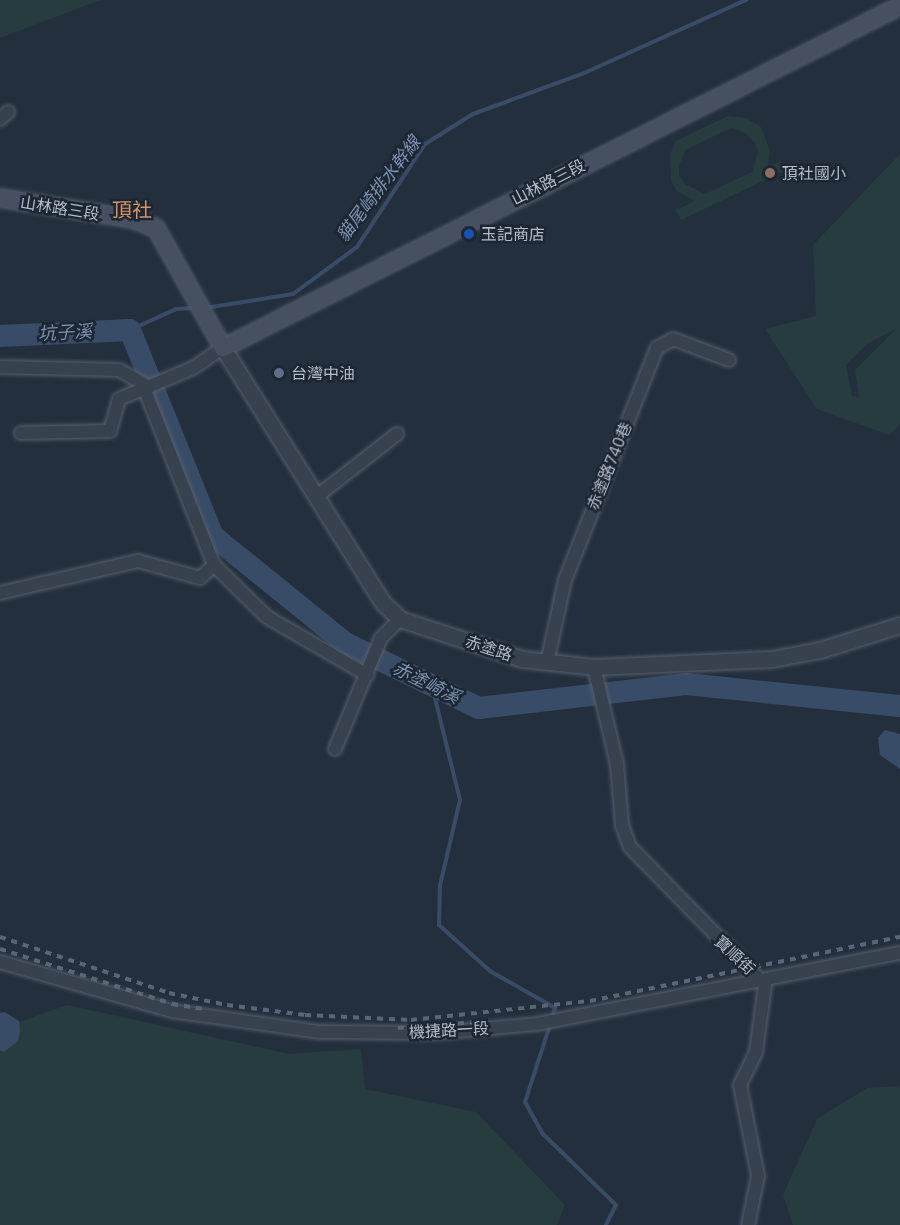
<!DOCTYPE html>
<meta charset="utf-8">
<style>
body{margin:0}
#map{position:relative;width:900px;height:1225px;overflow:hidden;background:#242f3e;font-family:"IBM Plex Sans","Noto Sans TC",sans-serif}
div>[style]{position:absolute}
.green>*{inset:0;background:#263c3f}
.water>*{inset:0;background:#394c67}
.stream>*{height:4px;margin:-2px;padding:0 2px;transform-origin:2px;border-radius:2px;background:#394c67}
.river>*{height:22px;margin:-11px;padding:0 11px;transform-origin:11px;border-radius:11px;background:#394c67}
.roads{filter:drop-shadow(0 0 2px #565f6c) drop-shadow(0 0 2px #565f6c)}
.minor>*{height:12px;margin:-6px;padding:0 6px;transform-origin:6px;border-radius:6px;background:#38414e}
.tertiary>*{height:15px;margin:-7.5px;padding:0 7.5px;transform-origin:7.5px;border-radius:7.5px;background:#38414e}
.secondary>*{height:16px;margin:-8px;padding:0 8px;transform-origin:8px;border-radius:8px;background:#465061}
.rail>*{height:4px;margin-top:-2px;transform-origin:0;background:repeating-linear-gradient(90deg,#5a6575 0 6px,transparent 0 12px)}
.dots>*{width:16px;height:16px;translate:-50% -50%;box-sizing:border-box;border:3px solid #1d2633;border-radius:50%}
span{translate:-50% -50%;white-space:nowrap;text-align:center;line-height:1.15;-webkit-text-stroke:5px #1d2633;paint-order:stroke}
.poi-label{font-size:16px;color:#b4bcc9}
.left{translate:0 -50%;text-align:left}
.street-label{font-size:16px;color:#b4bcc9}
.water-label{font-size:18px;color:#7c92b1;font-style:italic}
.quarter-label{font-size:20px;color:#d59563}
</style>
<div id="map">
<div class="green">
<i style="clip-path:polygon(0 0,101px 0,0 38px)"></i>
<i style="clip-path:polygon(evenodd,728px 116px,746px 118px,761px 127px,770px 151px,768px 166px,781px 161px,786px 170px,681px 220px,676px 210px,695px 201px,677px 191px,671px 181px,670px 154px,676px 141px,728px 116px,731px 128px,744px 132px,755px 143px,758px 151px,752px 172px,705px 194px,685px 184px,679px 176px,679px 166px,685px 150px,731px 128px)"></i>
<i style="clip-path:polygon(evenodd,900px 154px,900px 425px,889px 435px,817px 409px,765px 329px,816px 316px,813px 245px,900px 154px,897px 328px,855px 370px,859px 397px,852px 396px,846px 365px,867px 344px,897px 328px)"></i>
<i style="clip-path:polygon(67px 1005px,289px 1054px,361px 1049px,365px 1089px,476px 1112px,565px 1205px,557px 1225px,0 1225px,0 1029px)"></i>
<i style="clip-path:polygon(900px 1086px,900px 1225px,793px 1225px,783px 1195px,817px 1119px,867px 1088px)"></i>
</div>
<div class="water">
<i style="clip-path:polygon(885px 730px,900px 734px,900px 769px,880px 755px,878px 738px)"></i>
<i style="clip-path:polygon(5px 1012px,19px 1021px,20px 1031px,18px 1041px,4px 1052px,0 1050px,0 1013px)"></i>
</div>
<div class="stream">
<i style="left:205px;top:308px;width:89px;rotate:-9deg"></i>
<i style="left:293px;top:294px;width:79px;rotate:-36.3deg"></i>
<i style="left:357px;top:247px;width:123px;rotate:-56.6deg"></i>
<i style="left:425px;top:144px;width:57px;rotate:-32deg"></i>
<i style="left:473px;top:114px;width:116px;rotate:-20.2deg"></i>
<i style="left:582px;top:74px;width:180px;rotate:-24.3deg"></i>
<i style="left:130px;top:330px;width:51px;rotate:-24.5deg"></i>
<i style="left:176px;top:309px;width:18px;rotate:-3deg"></i>
<i style="left:432px;top:686px;width:117px;rotate:76.2deg"></i>
<i style="left:460px;top:800px;width:87px;rotate:103.2deg"></i>
<i style="left:440px;top:885px;width:40px;rotate:91.4deg"></i>
<i style="left:439px;top:925px;width:69px;rotate:42deg"></i>
<i style="left:490px;top:971px;width:75px;rotate:29.6deg"></i>
<i style="left:555px;top:1008px;width:10px;rotate:107deg"></i>
<i style="left:550px;top:1025px;width:81px;rotate:108deg"></i>
<i style="left:525px;top:1102px;width:37px;rotate:61deg"></i>
<i style="left:543px;top:1134px;width:102px;rotate:44.2deg"></i>
<i style="left:616px;top:1205px;width:22px;rotate:117deg"></i>
</div>
<div class="river">
<i style="left:0;top:336px;width:130px;rotate:-2.6deg"></i>
<i style="left:130px;top:330px;width:222px;rotate:68.1deg"></i>
<i style="left:213px;top:536px;width:170px;rotate:39deg"></i>
<i style="left:345px;top:643px;width:149px;rotate:25.9deg"></i>
<i style="left:479px;top:708px;width:208px;rotate:-6.6deg"></i>
<i style="left:686px;top:684px;width:215px;rotate:5.9deg"></i>
</div>
<div class="roads">
<div class="minor">
<i style="left:0;top:119px;width:11px;rotate:-41deg"></i>
<i style="left:0;top:367px;width:119px;rotate:1.4deg"></i>
<i style="left:119px;top:370px;width:35px;rotate:29deg"></i>
<i style="left:145px;top:390px;width:188px;rotate:68.5deg"></i>
<i style="left:21px;top:433px;width:89px;rotate:-1.3deg"></i>
<i style="left:110px;top:431px;width:33px;rotate:-74deg"></i>
<i style="left:119px;top:399px;width:80px;rotate:-22.7deg"></i>
<i style="left:193px;top:368px;width:36px;rotate:-34deg"></i>
<i style="left:316px;top:497px;width:103px;rotate:-37.9deg"></i>
<i style="left:0;top:593px;width:142px;rotate:-13.1deg"></i>
<i style="left:138px;top:561px;width:64px;rotate:15.3deg"></i>
<i style="left:200px;top:578px;width:19px;rotate:-43deg"></i>
<i style="left:214px;top:565px;width:74px;rotate:44.5deg"></i>
<i style="left:267px;top:617px;width:116px;rotate:30.1deg"></i>
<i style="left:547px;top:663px;width:85px;rotate:-77.8deg"></i>
<i style="left:565px;top:580px;width:250px;rotate:-68.4deg"></i>
<i style="left:657px;top:348px;width:18px;rotate:-29deg"></i>
<i style="left:673px;top:339px;width:60px;rotate:20.6deg"></i>
<i style="left:594px;top:667px;width:100px;rotate:76.7deg"></i>
<i style="left:617px;top:764px;width:61px;rotate:85.3deg"></i>
<i style="left:622px;top:825px;width:23px;rotate:70deg"></i>
<i style="left:630px;top:847px;width:193px;rotate:45.6deg"></i>
<i style="left:765px;top:985px;width:68px;rotate:97.7deg"></i>
<i style="left:756px;top:1052px;width:37px;rotate:116deg"></i>
<i style="left:740px;top:1085px;width:93px;rotate:78.8deg"></i>
<i style="left:758px;top:1176px;width:50px;rotate:101.5deg"></i>
<i style="left:335px;top:749px;width:120px;rotate:-67.5deg"></i>
<i style="left:381px;top:638px;width:27px;rotate:-45deg"></i>
<i style="left:0;top:962px;width:179px;rotate:15.9deg"></i>
<i style="left:172px;top:1011px;width:148px;rotate:8.1deg"></i>
<i style="left:319px;top:1032px;width:116px;rotate:0.5deg"></i>
<i style="left:435px;top:1033px;width:102px;rotate:-5deg"></i>
<i style="left:537px;top:1024px;width:370px;rotate:-11.1deg"></i>
</div>
<div class="tertiary">
<i style="left:223px;top:348px;width:301px;rotate:57.9deg"></i>
<i style="left:383px;top:603px;width:23px;rotate:43deg"></i>
<i style="left:400px;top:619px;width:128px;rotate:18.2deg"></i>
<i style="left:522px;top:659px;width:72px;rotate:6.3deg"></i>
<i style="left:594px;top:667px;width:178px;rotate:-2.6deg"></i>
<i style="left:772px;top:659px;width:49px;rotate:-10.6deg"></i>
<i style="left:820px;top:650px;width:84px;rotate:-17.4deg"></i>
</div>
<div class="secondary">
<i style="left:0;top:198px;width:134px;rotate:9deg"></i>
<i style="left:132px;top:219px;width:26px;rotate:21deg"></i>
<i style="left:156px;top:228px;width:137px;rotate:60.8deg"></i>
<i style="left:223px;top:348px;width:758px;rotate:-26.8deg"></i>
</div>
</div>
<div class="rail">
<i style="left:0;top:937px;width:178px;rotate:18.3deg"></i>
<i style="left:169px;top:993px;width:59px;rotate:11.7deg"></i>
<i style="left:227px;top:1005px;width:79px;rotate:7.3deg"></i>
<i style="left:305px;top:1015px;width:106px;rotate:2.7deg"></i>
<i style="left:411px;top:1020px;width:180px;rotate:-6.1deg"></i>
<i style="left:590px;top:1001px;width:317px;rotate:-11.7deg"></i>
<i style="left:0;top:949px;width:181px;rotate:17.7deg"></i>
<i style="left:172px;top:1004px;width:32px;rotate:9deg"></i>
<i style="left:398px;top:1028px;width:80px;rotate:-4.3deg"></i>
</div>
<div class="dots">
<i style="left:770px;top:173px;background:#8d6e63"></i>
<i style="left:469px;top:234px;background:#1a4fb4"></i>
<i style="left:279px;top:373px;background:#5c6f8a"></i>
</div>
<div class="poi-label">
<span class="left" style="left:782px;top:173px">頂社國小</span>
<span class="left" style="left:481px;top:234px">玉記商店</span>
<span class="left" style="left:291px;top:373px">台灣中油</span>
</div>
<div class="street-label">
<span style="left:548px;top:182px;rotate:-27deg">山林路三段</span>
<span style="left:60px;top:208px;rotate:9deg">山林路三段</span>
<span style="left:609px;top:466px;rotate:-68deg">赤塗路740巷</span>
<span style="left:489px;top:648px;rotate:18deg">赤塗路</span>
<span style="left:735px;top:955px;rotate:43deg">寶順街</span>
<span style="left:449px;top:1030px;rotate:-3deg">機捷路一段</span>
</div>
<div class="water-label">
<span style="left:379px;top:189px;rotate:-53deg">貓尾崎排水幹線</span>
<span style="left:65px;top:333px;rotate:-3deg">坑子溪</span>
<span style="left:426px;top:683px;rotate:26deg">赤塗崎溪</span>
</div>
<div class="quarter-label">
<span style="left:132px;top:209px">頂社</span>
</div>
</div>
